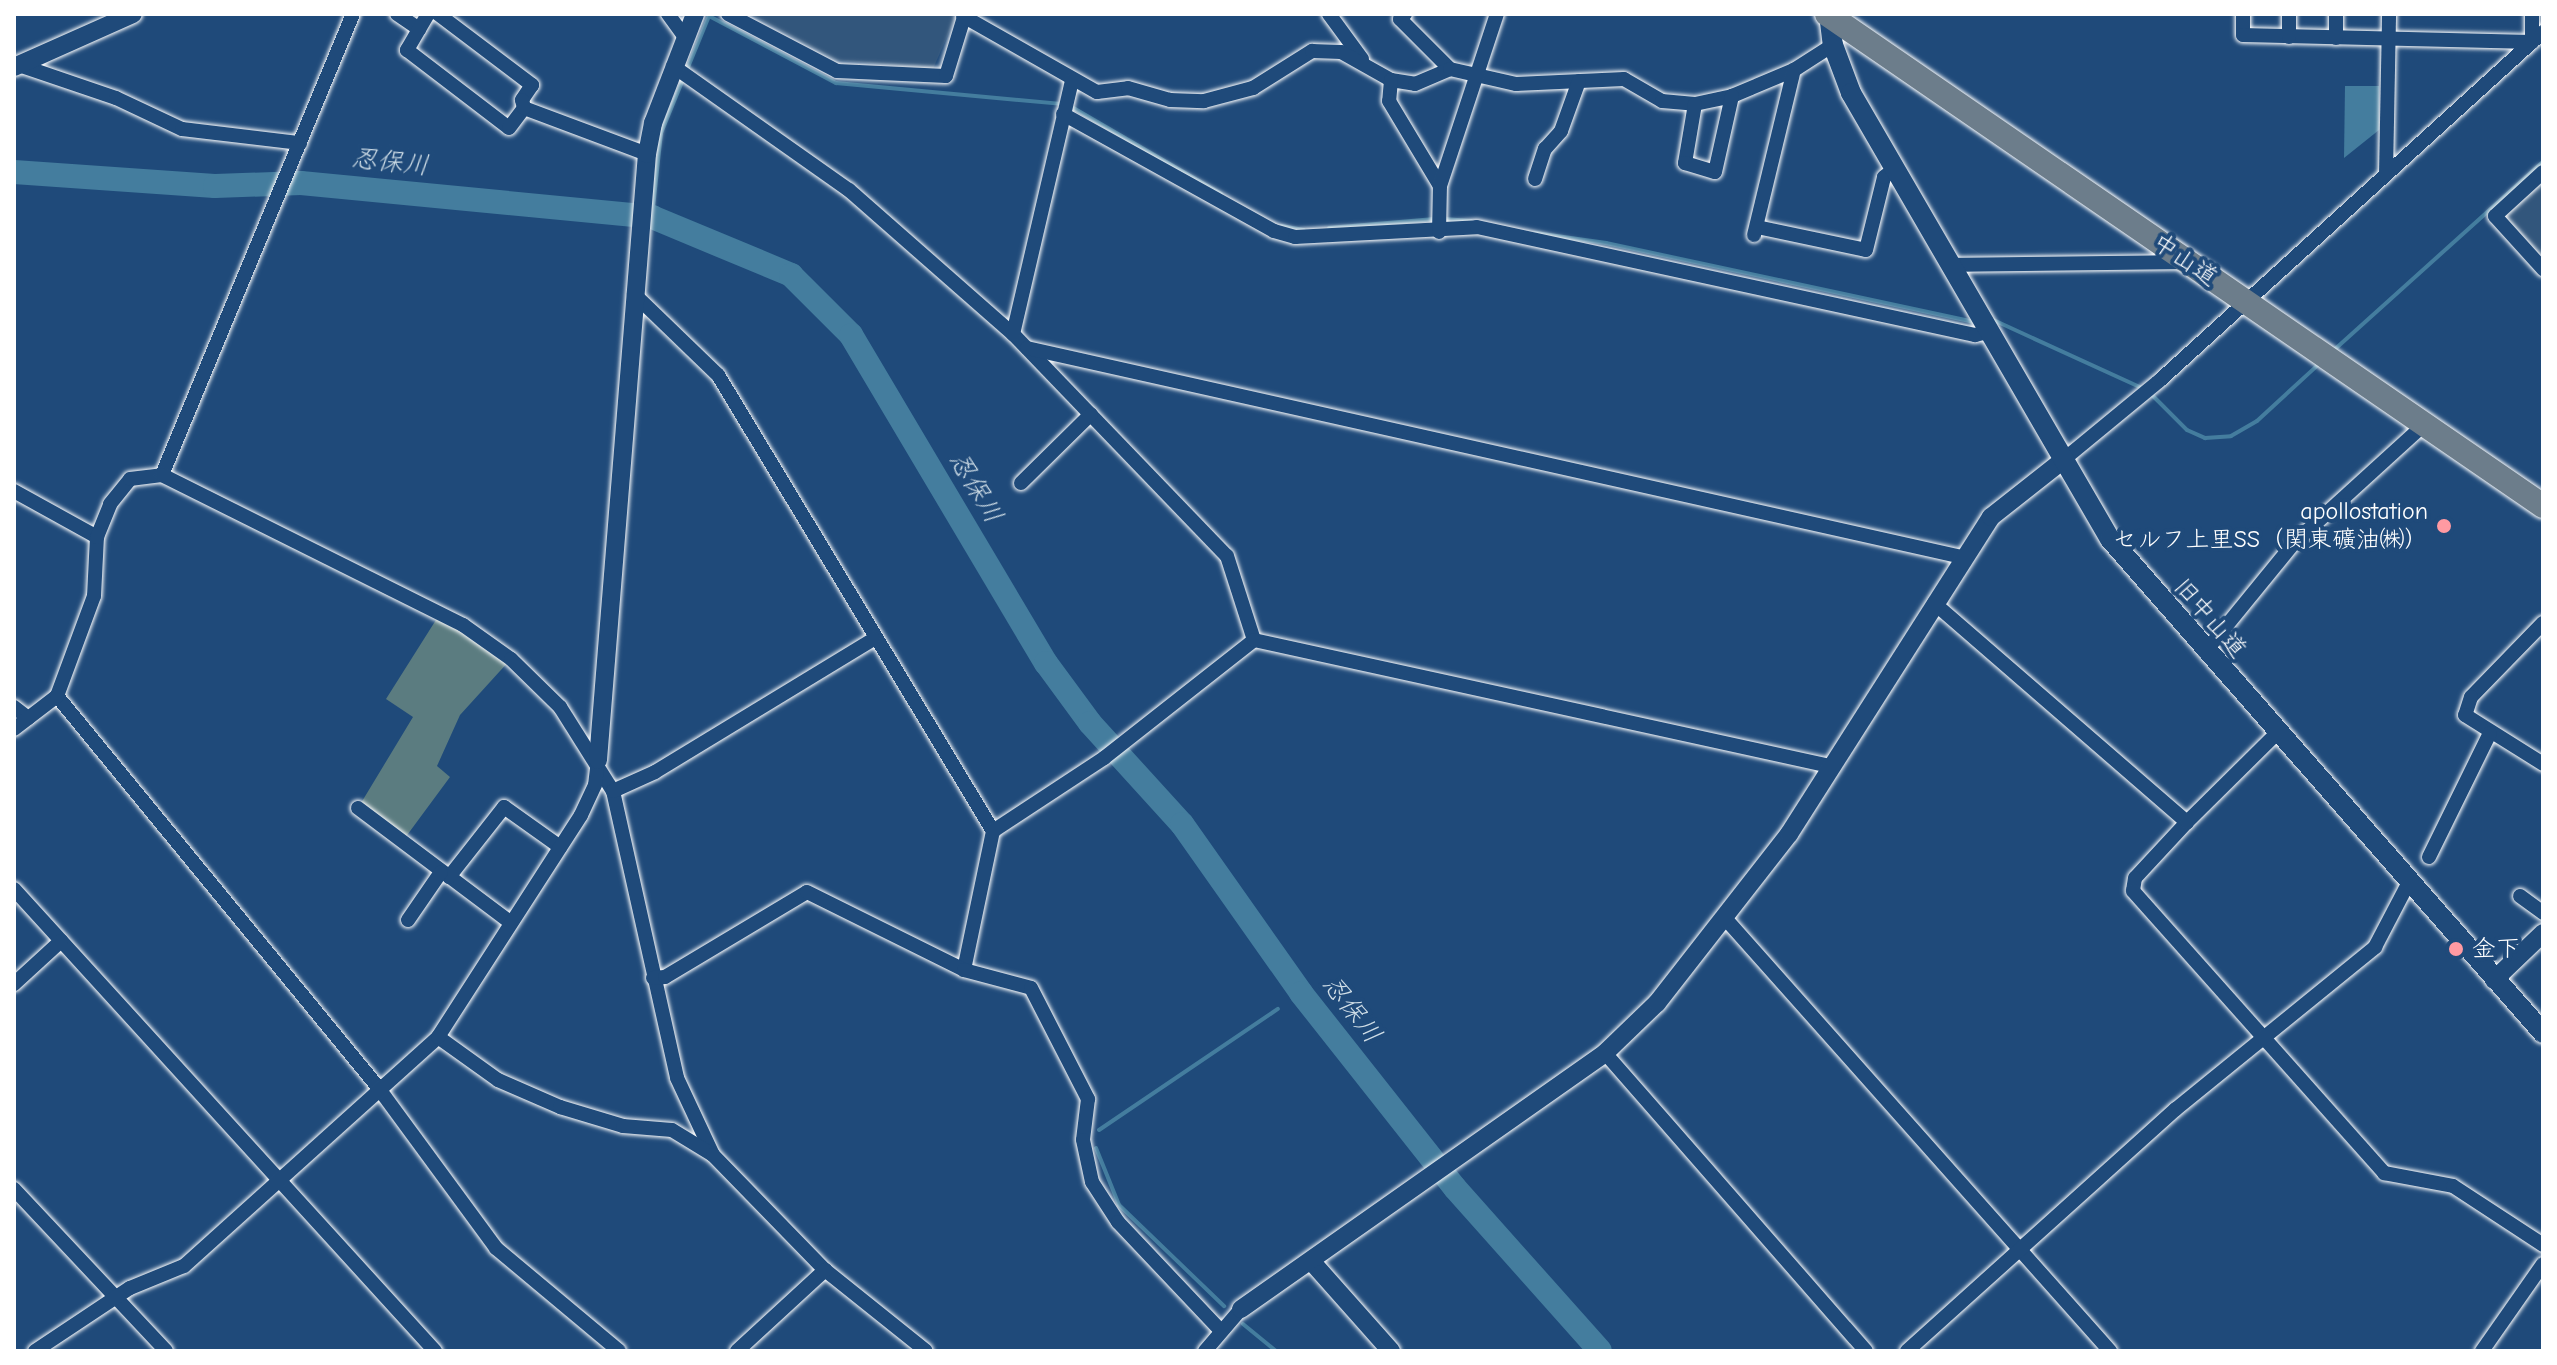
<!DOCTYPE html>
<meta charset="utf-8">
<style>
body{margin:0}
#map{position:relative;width:2557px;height:1365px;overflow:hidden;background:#1f4a7a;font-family:"Comic Neue","Klee One",sans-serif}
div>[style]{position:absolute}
.built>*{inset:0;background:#32567c}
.green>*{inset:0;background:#5b7c80}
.water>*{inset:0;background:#447d9e}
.stream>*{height:4px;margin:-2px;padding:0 2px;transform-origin:2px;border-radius:2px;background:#447d9e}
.river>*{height:24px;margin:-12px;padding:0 12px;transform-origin:12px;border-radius:12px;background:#447d9e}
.roads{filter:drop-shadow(0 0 2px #fff) drop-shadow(0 0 2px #fff)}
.minor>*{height:14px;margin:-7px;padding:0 7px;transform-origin:7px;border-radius:7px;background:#1f4a7a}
.tertiary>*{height:18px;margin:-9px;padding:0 9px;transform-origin:9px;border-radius:9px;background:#1f4a7a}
.secondary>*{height:20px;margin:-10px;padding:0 10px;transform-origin:10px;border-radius:10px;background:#1f4a7a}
.trunk>*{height:24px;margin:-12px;padding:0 12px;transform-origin:12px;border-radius:12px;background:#6c7d8b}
.dots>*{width:22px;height:22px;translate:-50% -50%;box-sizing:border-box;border:4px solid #1f4a7a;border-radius:50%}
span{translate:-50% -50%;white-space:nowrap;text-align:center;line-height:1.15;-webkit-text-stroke:8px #1f4a7a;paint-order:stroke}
.street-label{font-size:24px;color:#fff}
.poi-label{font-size:24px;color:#fff}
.right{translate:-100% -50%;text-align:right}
.left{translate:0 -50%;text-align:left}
.water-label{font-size:26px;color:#d0dee7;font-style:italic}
.frame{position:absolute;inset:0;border:16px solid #fff;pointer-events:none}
</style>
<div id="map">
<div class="built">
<i style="clip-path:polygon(750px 14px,951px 14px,955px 18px,933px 69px,836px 60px)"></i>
<i style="clip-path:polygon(2543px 177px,2543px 264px,2504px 220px,2503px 213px)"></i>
</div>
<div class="green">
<i style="clip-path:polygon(441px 612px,511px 659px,460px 715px,437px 766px,450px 777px,402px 842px,358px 808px,413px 717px,386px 699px)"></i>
</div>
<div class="water">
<i style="clip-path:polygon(2345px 86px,2379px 86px,2379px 130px,2344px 158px)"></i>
</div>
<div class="stream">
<i style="left:1070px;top:106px;width:175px;rotate:30.2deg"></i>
<i style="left:652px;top:217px;width:84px;rotate:-83.9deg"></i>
<i style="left:661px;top:133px;width:126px;rotate:-67.7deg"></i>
<i style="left:709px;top:16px;width:144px;rotate:27.8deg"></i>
<i style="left:836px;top:83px;width:226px;rotate:5.3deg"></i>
<i style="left:1444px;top:219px;width:27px;rotate:4deg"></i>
<i style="left:1281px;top:226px;width:23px;rotate:10deg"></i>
<i style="left:1329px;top:228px;width:106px;rotate:-4.9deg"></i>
<i style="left:1535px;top:233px;width:72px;rotate:8deg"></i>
<i style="left:1606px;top:243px;width:378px;rotate:12.1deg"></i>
<i style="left:1989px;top:318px;width:170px;rotate:24.6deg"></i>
<i style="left:2334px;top:350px;width:281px;rotate:-42deg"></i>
<i style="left:2151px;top:394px;width:51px;rotate:45deg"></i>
<i style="left:2187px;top:430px;width:20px;rotate:24deg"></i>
<i style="left:2205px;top:438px;width:26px;rotate:-4deg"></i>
<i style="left:2231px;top:436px;width:30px;rotate:-30deg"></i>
<i style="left:2257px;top:421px;width:84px;rotate:-42.6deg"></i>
<i style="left:1296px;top:996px;width:6px;rotate:-31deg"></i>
<i style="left:1099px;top:1130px;width:216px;rotate:-34.1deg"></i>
<i style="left:1096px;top:1148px;width:61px;rotate:68deg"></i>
<i style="left:1119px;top:1205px;width:146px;rotate:43.9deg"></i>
<i style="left:1243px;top:1324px;width:43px;rotate:39.3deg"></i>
</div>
<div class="river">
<i style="left:14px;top:172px;width:201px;rotate:4deg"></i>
<i style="left:215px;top:186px;width:86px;rotate:-2deg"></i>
<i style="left:301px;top:183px;width:353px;rotate:5.5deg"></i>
<i style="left:652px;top:217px;width:151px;rotate:22.6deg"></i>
<i style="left:791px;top:275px;width:85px;rotate:45deg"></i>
<i style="left:851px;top:335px;width:382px;rotate:59.3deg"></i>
<i style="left:1046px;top:663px;width:74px;rotate:53.7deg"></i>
<i style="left:1090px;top:723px;width:137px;rotate:47.7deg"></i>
<i style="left:1182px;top:824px;width:207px;rotate:54.8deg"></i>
<i style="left:1301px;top:993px;width:248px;rotate:51.7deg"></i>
<i style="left:1455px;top:1188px;width:218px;rotate:48.3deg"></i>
</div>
<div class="roads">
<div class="minor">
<i style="left:397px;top:14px;width:27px;rotate:34deg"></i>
<i style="left:428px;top:14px;width:42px;rotate:120.3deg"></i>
<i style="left:407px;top:50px;width:128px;rotate:37.4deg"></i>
<i style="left:509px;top:128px;width:25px;rotate:-53deg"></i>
<i style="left:524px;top:108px;width:131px;rotate:20.5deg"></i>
<i style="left:438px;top:14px;width:118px;rotate:37.1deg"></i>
<i style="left:532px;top:85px;width:18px;rotate:124deg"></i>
<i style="left:522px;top:100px;width:8px;rotate:76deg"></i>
<i style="left:668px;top:14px;width:29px;rotate:54deg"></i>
<i style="left:728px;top:14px;width:123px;rotate:27.6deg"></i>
<i style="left:837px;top:71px;width:109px;rotate:2.6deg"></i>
<i style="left:946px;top:76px;width:65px;rotate:-73deg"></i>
<i style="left:1329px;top:14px;width:56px;rotate:53.7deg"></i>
<i style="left:1405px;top:14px;width:7px;rotate:135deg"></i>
<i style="left:1400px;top:19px;width:71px;rotate:45deg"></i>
<i style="left:2243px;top:14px;width:21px;rotate:90deg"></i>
<i style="left:2243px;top:35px;width:289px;rotate:1.4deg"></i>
<i style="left:2532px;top:42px;width:28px;rotate:-90deg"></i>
<i style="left:963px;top:16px;width:154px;rotate:29.6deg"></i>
<i style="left:1097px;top:92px;width:31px;rotate:-7deg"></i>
<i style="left:1128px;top:88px;width:44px;rotate:15.9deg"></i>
<i style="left:1170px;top:100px;width:34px;rotate:2deg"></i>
<i style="left:1204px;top:101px;width:51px;rotate:-14.9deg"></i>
<i style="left:1253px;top:88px;width:70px;rotate:-32.1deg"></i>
<i style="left:1312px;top:51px;width:29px;rotate:2deg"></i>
<i style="left:1341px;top:52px;width:57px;rotate:29.2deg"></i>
<i style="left:1391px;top:80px;width:24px;rotate:9deg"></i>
<i style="left:1415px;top:84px;width:38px;rotate:-23deg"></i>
<i style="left:1450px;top:69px;width:68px;rotate:12.8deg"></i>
<i style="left:1516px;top:84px;width:108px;rotate:-2.7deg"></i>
<i style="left:1624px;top:79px;width:44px;rotate:30.1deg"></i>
<i style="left:1662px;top:101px;width:33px;rotate:5deg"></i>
<i style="left:1695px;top:104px;width:38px;rotate:-12deg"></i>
<i style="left:1732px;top:96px;width:67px;rotate:-22.8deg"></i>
<i style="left:1794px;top:70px;width:46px;rotate:-32.7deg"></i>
<i style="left:2289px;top:37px;width:23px;rotate:-90deg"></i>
<i style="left:2336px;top:38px;width:24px;rotate:-90deg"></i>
<i style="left:19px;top:65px;width:102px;rotate:18.8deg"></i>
<i style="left:116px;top:98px;width:73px;rotate:25.2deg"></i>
<i style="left:182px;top:129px;width:119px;rotate:6.8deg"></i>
<i style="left:673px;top:66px;width:215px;rotate:35.2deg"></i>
<i style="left:849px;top:190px;width:218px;rotate:41.3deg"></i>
<i style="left:1013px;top:334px;width:308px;rotate:46.1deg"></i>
<i style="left:1227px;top:556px;width:88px;rotate:72.2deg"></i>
<i style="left:1391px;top:80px;width:21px;rotate:95deg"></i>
<i style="left:1389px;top:101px;width:99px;rotate:59deg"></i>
<i style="left:1695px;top:104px;width:60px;rotate:99.6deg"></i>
<i style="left:1685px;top:163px;width:31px;rotate:17deg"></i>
<i style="left:1715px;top:172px;width:78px;rotate:-77.4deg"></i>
<i style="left:1063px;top:114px;width:241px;rotate:29deg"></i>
<i style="left:1274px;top:231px;width:22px;rotate:16deg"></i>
<i style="left:1295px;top:237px;width:182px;rotate:-3.1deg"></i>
<i style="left:1477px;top:227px;width:510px;rotate:12.24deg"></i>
<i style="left:1975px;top:335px;width:12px;rotate:-14deg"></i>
<i style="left:2543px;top:172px;width:65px;rotate:137.5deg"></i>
<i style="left:2495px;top:216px;width:72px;rotate:47.8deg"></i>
<i style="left:2386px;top:174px;width:160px;rotate:-88.9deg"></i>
<i style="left:1535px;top:179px;width:32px;rotate:-72deg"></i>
<i style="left:1545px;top:149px;width:24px;rotate:-48deg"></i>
<i style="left:1561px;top:131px;width:53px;rotate:-70.2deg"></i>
<i style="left:1757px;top:227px;width:111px;rotate:11.9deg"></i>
<i style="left:1866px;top:250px;width:75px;rotate:-76.1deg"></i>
<i style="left:1884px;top:177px;width:11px;rotate:-38deg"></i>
<i style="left:1439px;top:232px;width:46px;rotate:-88.8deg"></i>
<i style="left:1440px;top:186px;width:181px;rotate:-71.7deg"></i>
<i style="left:1754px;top:235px;width:170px;rotate:-76.4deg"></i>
<i style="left:1949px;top:265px;width:234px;rotate:-0.7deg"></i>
<i style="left:634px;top:294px;width:117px;rotate:44deg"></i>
<i style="left:718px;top:375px;width:533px;rotate:58.91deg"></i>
<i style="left:993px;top:831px;width:142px;rotate:101.8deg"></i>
<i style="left:1013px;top:334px;width:261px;rotate:-76.9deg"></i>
<i style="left:1027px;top:348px;width:958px;rotate:12.6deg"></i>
<i style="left:2062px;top:461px;width:126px;rotate:-39.5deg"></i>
<i style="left:2159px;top:381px;width:519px;rotate:-42.27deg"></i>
<i style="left:162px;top:475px;width:499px;rotate:-67.5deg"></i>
<i style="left:1021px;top:483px;width:98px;rotate:-44.6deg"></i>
<i style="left:14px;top:491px;width:95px;rotate:29deg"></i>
<i style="left:1934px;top:603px;width:335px;rotate:40.9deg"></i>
<i style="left:2187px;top:822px;width:76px;rotate:132.9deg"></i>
<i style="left:2135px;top:878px;width:13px;rotate:99deg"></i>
<i style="left:2133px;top:891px;width:378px;rotate:48.3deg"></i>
<i style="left:2384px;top:1173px;width:70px;rotate:10.7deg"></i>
<i style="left:2453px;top:1186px;width:108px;rotate:33.2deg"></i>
<i style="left:2543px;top:623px;width:103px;rotate:134.2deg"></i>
<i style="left:2471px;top:697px;width:19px;rotate:108deg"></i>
<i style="left:2465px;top:715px;width:92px;rotate:32.1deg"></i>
<i style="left:2205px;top:652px;width:141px;rotate:-50.8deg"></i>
<i style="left:2294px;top:543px;width:177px;rotate:-42.3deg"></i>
<i style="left:57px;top:696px;width:504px;rotate:50.63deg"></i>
<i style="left:377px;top:1086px;width:201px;rotate:53.7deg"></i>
<i style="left:496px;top:1248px;width:160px;rotate:39.9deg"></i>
<i style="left:14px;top:707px;width:18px;rotate:38deg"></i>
<i style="left:14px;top:729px;width:54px;rotate:-37.5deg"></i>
<i style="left:57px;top:696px;width:107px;rotate:-69.7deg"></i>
<i style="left:94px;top:596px;width:59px;rotate:-87.1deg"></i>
<i style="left:97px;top:537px;width:35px;rotate:-68deg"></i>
<i style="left:110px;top:504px;width:32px;rotate:-51deg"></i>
<i style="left:130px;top:479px;width:32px;rotate:-7deg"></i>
<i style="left:162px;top:475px;width:336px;rotate:26.5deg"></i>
<i style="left:463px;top:625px;width:59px;rotate:35.3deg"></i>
<i style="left:511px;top:659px;width:69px;rotate:44.4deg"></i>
<i style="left:560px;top:707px;width:99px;rotate:57.8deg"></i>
<i style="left:613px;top:791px;width:294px;rotate:77.4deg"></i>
<i style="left:677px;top:1078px;width:85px;rotate:64.9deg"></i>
<i style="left:613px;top:791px;width:46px;rotate:-24.3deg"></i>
<i style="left:655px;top:772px;width:256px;rotate:-31.3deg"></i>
<i style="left:358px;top:808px;width:191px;rotate:36.9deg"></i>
<i style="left:2187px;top:822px;width:125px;rotate:-44.7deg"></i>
<i style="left:993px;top:831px;width:133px;rotate:-33.3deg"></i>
<i style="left:1104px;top:758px;width:191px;rotate:-38.2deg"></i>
<i style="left:1254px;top:640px;width:590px;rotate:12.34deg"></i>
<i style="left:2429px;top:857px;width:138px;rotate:-63.8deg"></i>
<i style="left:449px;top:877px;width:89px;rotate:-51.8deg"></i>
<i style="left:504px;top:807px;width:69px;rotate:35.5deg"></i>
<i style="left:14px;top:889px;width:625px;rotate:47.66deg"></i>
<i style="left:2520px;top:896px;width:29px;rotate:36deg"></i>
<i style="left:1724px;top:917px;width:581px;rotate:48.35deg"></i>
<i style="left:408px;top:920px;width:58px;rotate:-55.5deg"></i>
<i style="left:653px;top:978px;width:12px;rotate:-5deg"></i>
<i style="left:665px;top:977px;width:165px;rotate:-30.9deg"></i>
<i style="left:807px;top:892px;width:175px;rotate:26.4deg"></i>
<i style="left:964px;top:970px;width:69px;rotate:15deg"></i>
<i style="left:1031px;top:988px;width:125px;rotate:62.8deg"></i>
<i style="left:1088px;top:1099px;width:41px;rotate:97deg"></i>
<i style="left:1083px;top:1140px;width:43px;rotate:77.9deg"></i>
<i style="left:1092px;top:1182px;width:48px;rotate:57deg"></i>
<i style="left:1118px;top:1222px;width:149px;rotate:46.6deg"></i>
<i style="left:14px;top:984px;width:64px;rotate:-42.5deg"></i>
<i style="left:438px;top:1037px;width:74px;rotate:35.6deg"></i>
<i style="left:498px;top:1080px;width:68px;rotate:23.5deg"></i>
<i style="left:560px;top:1107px;width:66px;rotate:16.8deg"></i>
<i style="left:623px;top:1126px;width:49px;rotate:4.7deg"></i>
<i style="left:672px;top:1130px;width:48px;rotate:31.4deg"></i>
<i style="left:713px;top:1155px;width:161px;rotate:45.8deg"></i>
<i style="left:825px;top:1270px;width:129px;rotate:38.7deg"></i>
<i style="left:1605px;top:1053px;width:396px;rotate:48.8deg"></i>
<i style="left:14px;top:1189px;width:222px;rotate:46.8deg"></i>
<i style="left:35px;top:1351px;width:114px;rotate:-33.6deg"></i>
<i style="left:130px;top:1288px;width:58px;rotate:-22.2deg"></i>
<i style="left:184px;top:1266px;width:342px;rotate:-42deg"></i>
<i style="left:438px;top:1037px;width:264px;rotate:-57.2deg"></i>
<i style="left:581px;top:815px;width:33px;rotate:-65deg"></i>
<i style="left:595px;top:785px;width:25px;rotate:-83deg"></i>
<i style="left:737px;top:1351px;width:120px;rotate:-42.6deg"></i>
<i style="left:1205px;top:1351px;width:55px;rotate:-49.4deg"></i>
<i style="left:1907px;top:1351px;width:362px;rotate:-42deg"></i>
<i style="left:2176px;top:1109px;width:257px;rotate:-39.1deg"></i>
<i style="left:2375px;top:947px;width:71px;rotate:-62.4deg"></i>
<i style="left:2482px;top:1351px;width:106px;rotate:-55deg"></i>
</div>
<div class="tertiary">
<i style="left:14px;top:67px;width:130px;rotate:-24deg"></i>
<i style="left:598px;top:760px;width:608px;rotate:-85.38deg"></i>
<i style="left:647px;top:154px;width:32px;rotate:-79deg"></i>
<i style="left:653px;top:123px;width:117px;rotate:-68.9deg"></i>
<i style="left:2494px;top:980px;width:68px;rotate:-43.8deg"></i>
<i style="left:1312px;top:1262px;width:119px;rotate:48.4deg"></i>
<i style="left:1241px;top:1309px;width:445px;rotate:-35.1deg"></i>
<i style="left:1605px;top:1053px;width:72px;rotate:-43.9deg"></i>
<i style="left:1657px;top:1003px;width:214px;rotate:-52deg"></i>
<i style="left:1789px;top:834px;width:376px;rotate:-57.5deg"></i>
<i style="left:1991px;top:517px;width:90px;rotate:-38.3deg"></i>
</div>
<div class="secondary">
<i style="left:1829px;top:14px;width:31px;rotate:83deg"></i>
<i style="left:1833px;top:45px;width:51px;rotate:69.4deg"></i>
<i style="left:1851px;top:93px;width:516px;rotate:59.86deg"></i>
<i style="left:2110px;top:539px;width:657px;rotate:48.76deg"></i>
</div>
<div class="trunk">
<i style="left:1827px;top:14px;width:869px;rotate:34.49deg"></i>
</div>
</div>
<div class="dots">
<i style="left:2444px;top:526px;background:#ff9aa2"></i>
<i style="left:2456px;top:949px;background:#ff9aa2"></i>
</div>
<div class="street-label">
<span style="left:2185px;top:260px;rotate:34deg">中山道</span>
<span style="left:2210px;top:618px;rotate:49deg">旧中山道</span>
</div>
<div class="poi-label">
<span class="right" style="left:2428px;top:526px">apollostation<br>セルフ上里SS（関東礦油㈱）</span>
<span class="left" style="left:2472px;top:949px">金下</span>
</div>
<div class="water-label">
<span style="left:390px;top:163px;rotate:6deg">忍保川</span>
<span style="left:975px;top:488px;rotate:59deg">忍保川</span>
<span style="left:1351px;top:1010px;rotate:52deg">忍保川</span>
</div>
<div class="frame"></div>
</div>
